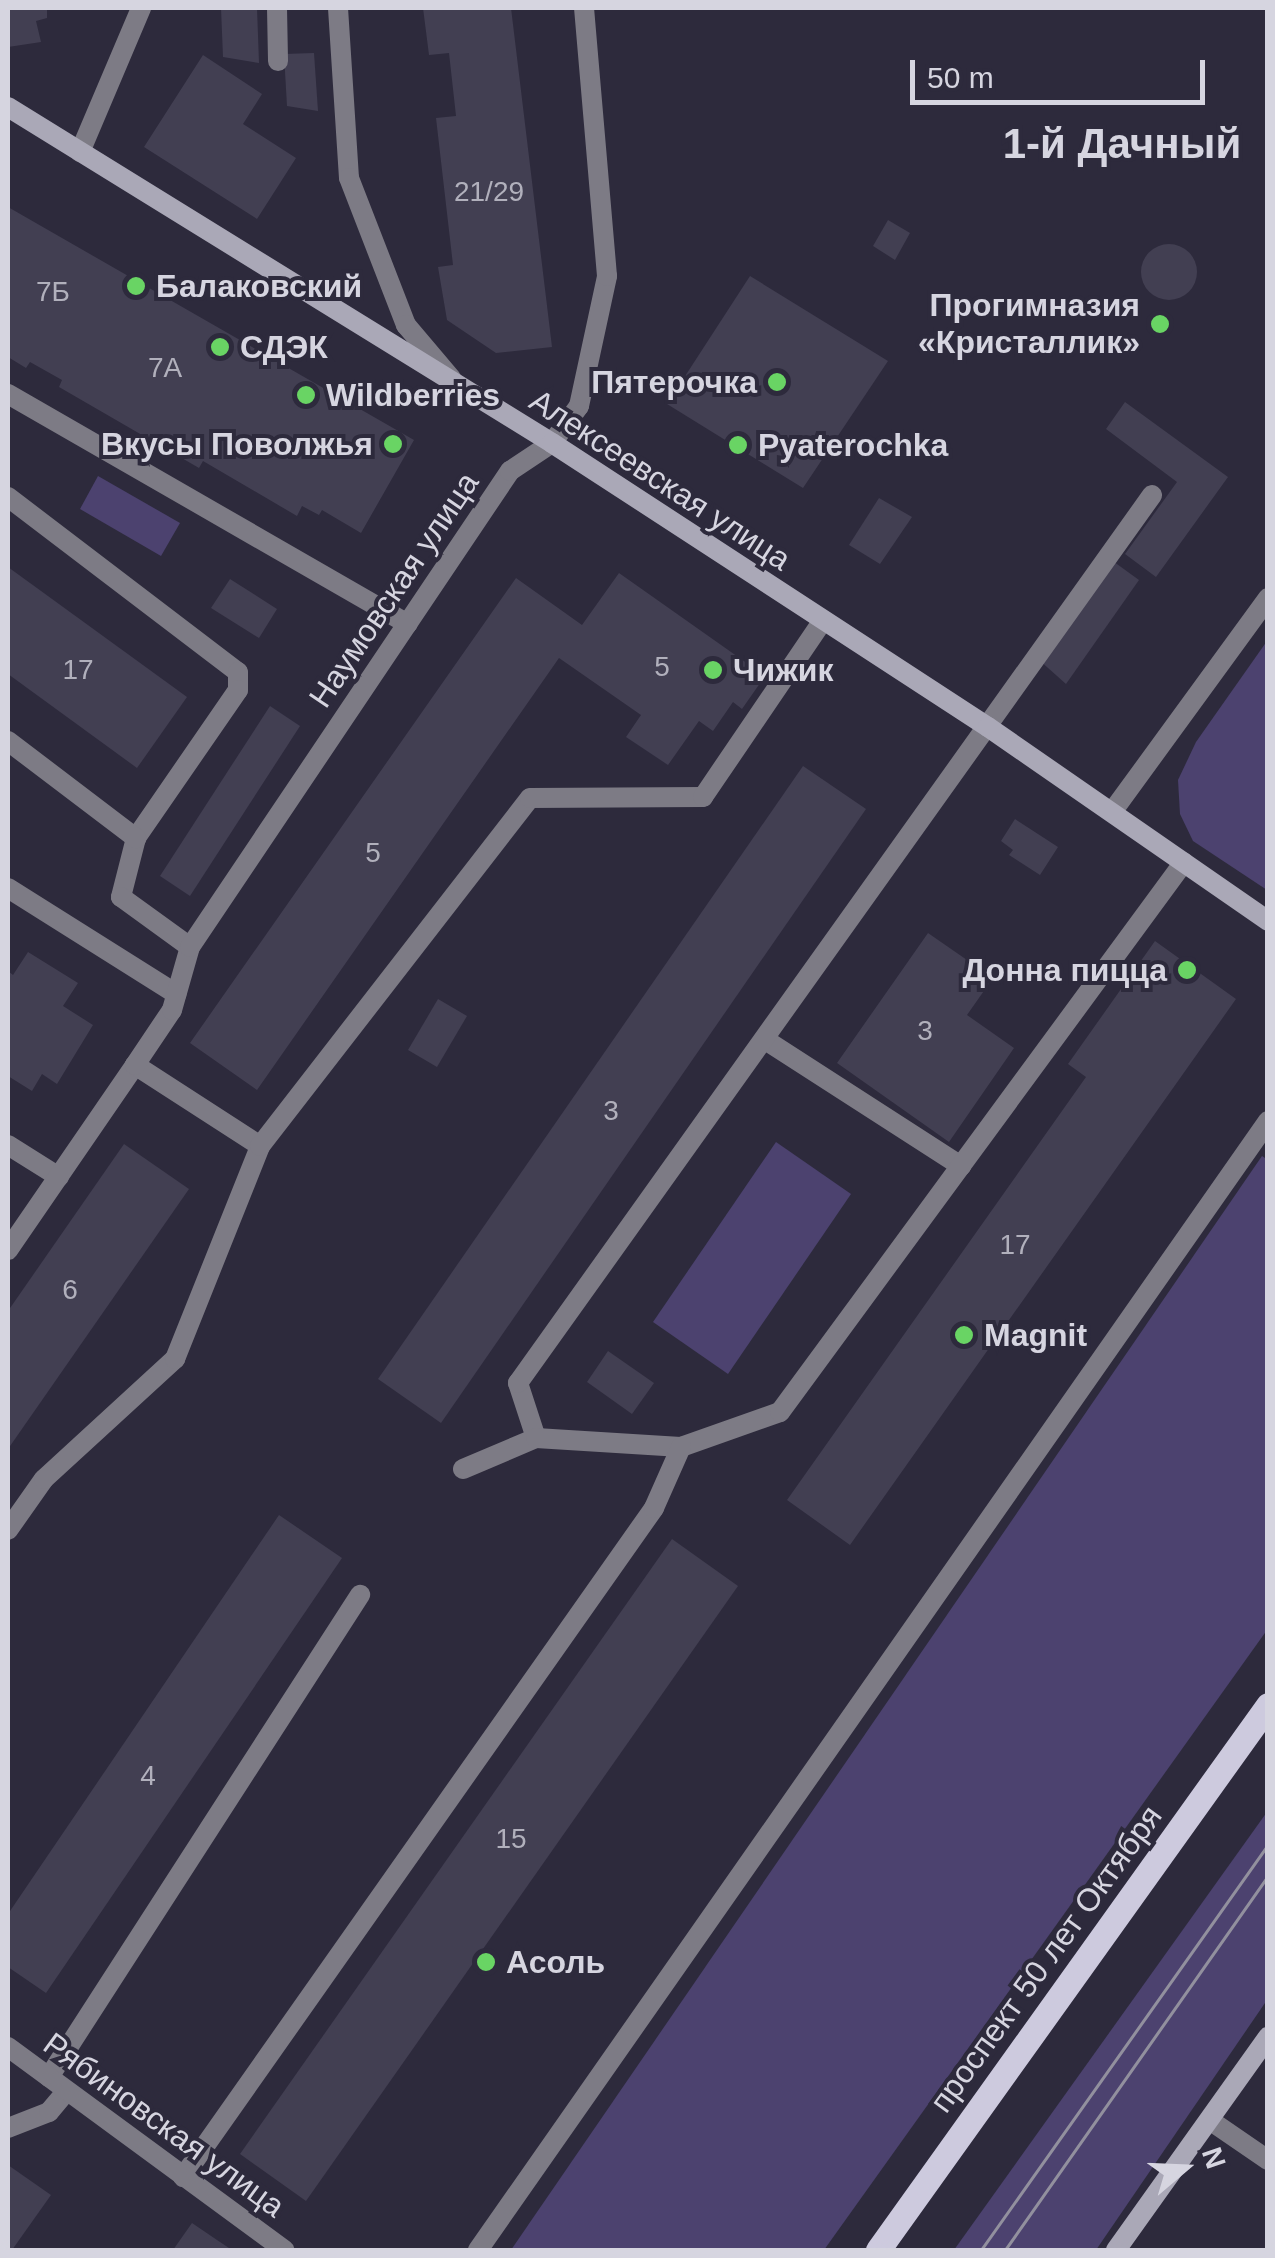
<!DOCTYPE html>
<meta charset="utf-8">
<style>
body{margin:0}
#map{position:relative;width:1275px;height:2258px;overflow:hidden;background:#2d2a3c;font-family:Helvetica,sans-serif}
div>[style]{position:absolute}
.green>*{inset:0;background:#4c426f}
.building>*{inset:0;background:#423f52}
.round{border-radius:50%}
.lane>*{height:20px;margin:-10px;padding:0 10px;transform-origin:10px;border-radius:10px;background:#7d7b85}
.street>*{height:20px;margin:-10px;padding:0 10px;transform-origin:10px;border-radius:10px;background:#7d7b85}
.secondary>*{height:20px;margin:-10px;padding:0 10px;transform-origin:10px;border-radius:10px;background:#aaa8b7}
.primary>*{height:25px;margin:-12.5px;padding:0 12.5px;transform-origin:12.5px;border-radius:12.5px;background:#cdcade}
.tram>*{height:2.5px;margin:-1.25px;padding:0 1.25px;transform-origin:1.25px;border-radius:1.25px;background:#92909e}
.dots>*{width:28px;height:28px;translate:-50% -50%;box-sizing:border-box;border:5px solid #2d2a3c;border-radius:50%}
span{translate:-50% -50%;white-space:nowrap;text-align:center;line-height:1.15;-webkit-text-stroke:8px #2d2a3c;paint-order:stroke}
.number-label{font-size:28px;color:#b1b0bc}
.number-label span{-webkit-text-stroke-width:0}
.poi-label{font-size:32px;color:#d6d5e0;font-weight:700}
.left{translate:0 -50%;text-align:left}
.right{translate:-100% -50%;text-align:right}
.street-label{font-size:32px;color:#d6d5e0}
.district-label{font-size:42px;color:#d6d5e0;font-weight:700}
.frame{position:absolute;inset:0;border:10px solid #d6d5e0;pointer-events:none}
.north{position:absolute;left:1135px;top:2118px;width:100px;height:100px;-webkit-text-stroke:8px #2d2a3c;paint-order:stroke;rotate:71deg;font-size:28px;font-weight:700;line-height:40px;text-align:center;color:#d6d5e0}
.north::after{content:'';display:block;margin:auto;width:35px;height:45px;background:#d6d5e0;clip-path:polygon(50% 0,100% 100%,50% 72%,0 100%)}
.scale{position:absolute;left:910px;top:60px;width:295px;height:45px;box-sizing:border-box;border:5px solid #d6d5e0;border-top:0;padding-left:12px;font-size:30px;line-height:35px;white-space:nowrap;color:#d6d5e0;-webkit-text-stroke:8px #2d2a3c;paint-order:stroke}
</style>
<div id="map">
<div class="green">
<i style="clip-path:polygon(98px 476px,180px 523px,161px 556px,80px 509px)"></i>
<i style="clip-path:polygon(1267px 641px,1267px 890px,1193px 841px,1180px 814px,1178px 780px,1196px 742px)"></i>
<i style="clip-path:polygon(776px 1142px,851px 1194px,728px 1374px,653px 1322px)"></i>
<i style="clip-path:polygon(1262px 1156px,1268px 1160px,1267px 1630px,824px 2250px,511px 2250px)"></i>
<i style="clip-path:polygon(1267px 1812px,1267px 2000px,1096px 2250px,954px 2250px)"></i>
</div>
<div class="building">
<i style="clip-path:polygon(8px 8px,47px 8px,47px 18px,36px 21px,41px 42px,8px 47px)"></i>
<i style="clip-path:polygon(221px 8px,257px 8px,259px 63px,223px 57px)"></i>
<i style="clip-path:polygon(423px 8px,511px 8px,552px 347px,496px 353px,447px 320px,438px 267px,453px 265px,436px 118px,456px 116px,449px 53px,429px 55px)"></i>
<i style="clip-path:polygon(314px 53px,318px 111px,287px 106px,284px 54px)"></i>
<i style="clip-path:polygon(203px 55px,262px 94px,243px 124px,296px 158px,257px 219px,144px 147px)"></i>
<i style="clip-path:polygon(8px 207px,414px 440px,361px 533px,322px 510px,319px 515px,302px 506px,297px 516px,203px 461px,199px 468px,59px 387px,62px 380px,30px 362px,26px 368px,8px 357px)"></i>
<i style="clip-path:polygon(888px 220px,910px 233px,895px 260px,873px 246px)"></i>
<i class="round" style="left:1141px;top:244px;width:56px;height:56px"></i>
<i style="clip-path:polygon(750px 276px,888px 361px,803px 488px,667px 404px)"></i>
<i style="clip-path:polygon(1125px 402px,1228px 477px,1156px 577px,1125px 554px,1177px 482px,1106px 429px)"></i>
<i style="clip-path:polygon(879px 498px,912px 517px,880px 564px,849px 545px)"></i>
<i style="clip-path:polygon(1110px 559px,1139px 580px,1066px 684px,1038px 659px)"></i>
<i style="clip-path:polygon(8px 567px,187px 697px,137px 768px,8px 674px)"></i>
<i style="clip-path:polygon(619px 573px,765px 676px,742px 709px,733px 702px,713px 731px,699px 721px,668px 765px,626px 737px,641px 715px,559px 658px,257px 1090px,190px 1043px,516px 578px,582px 625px)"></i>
<i style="clip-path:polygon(230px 579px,277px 609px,259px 638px,211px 608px)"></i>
<i style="clip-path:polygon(270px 706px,300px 726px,190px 896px,160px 876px)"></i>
<i style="clip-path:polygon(803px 766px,866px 809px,441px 1423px,378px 1379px)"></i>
<i style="clip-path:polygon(1015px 819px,1058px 847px,1040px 875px,1009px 855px,1013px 850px,1001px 841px)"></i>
<i style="clip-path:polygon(928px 933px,993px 978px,967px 1015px,1014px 1048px,949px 1142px,837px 1063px)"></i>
<i style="clip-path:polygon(1155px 941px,1236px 999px,850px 1545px,787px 1500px,1086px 1077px,1068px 1064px)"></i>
<i style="clip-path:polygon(28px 952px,78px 983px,63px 1006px,93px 1025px,57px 1084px,42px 1074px,32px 1091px,8px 1076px,8px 971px,13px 975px)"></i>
<i style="clip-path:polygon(438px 999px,467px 1016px,437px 1067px,408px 1050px)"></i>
<i style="clip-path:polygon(124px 1144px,189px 1189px,8px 1449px,8px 1311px)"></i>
<i style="clip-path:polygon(608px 1351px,654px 1383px,632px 1414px,587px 1382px)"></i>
<i style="clip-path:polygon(279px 1515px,342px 1558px,46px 1993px,8px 1967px,8px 1914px)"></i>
<i style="clip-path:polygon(672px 1539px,738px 1586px,306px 2201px,240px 2154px)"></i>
<i style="clip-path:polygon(8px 2165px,51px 2195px,12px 2250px,8px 2250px)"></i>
<i style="clip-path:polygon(192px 2223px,217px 2240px,232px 2250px,173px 2250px)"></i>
</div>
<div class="lane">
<i style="left:277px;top:8px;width:53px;rotate:88.9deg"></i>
<i style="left:338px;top:8px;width:170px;rotate:86.3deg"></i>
<i style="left:349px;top:178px;width:158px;rotate:68.8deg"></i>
<i style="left:406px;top:325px;width:70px;rotate:49.7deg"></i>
<i style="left:80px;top:152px;width:156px;rotate:-67deg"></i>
<i style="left:8px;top:394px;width:461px;rotate:29.9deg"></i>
<i style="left:8px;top:497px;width:289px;rotate:37.3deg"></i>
<i style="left:238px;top:672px;width:18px;rotate:90deg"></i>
<i style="left:238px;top:690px;width:180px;rotate:124.6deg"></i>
<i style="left:136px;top:838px;width:61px;rotate:104.3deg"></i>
<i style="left:121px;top:897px;width:85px;rotate:35.9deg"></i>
<i style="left:8px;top:741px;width:161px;rotate:37.2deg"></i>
<i style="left:8px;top:888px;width:199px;rotate:32.2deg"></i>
<i style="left:767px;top:1041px;width:231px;rotate:32.8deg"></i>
<i style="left:8px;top:1145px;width:60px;rotate:32.1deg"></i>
<i style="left:8px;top:1250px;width:224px;rotate:-55.5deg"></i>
<i style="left:135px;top:1065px;width:149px;rotate:32.9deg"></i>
<i style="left:536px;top:1438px;width:58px;rotate:-108.1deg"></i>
<i style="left:518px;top:1383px;width:1091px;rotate:-54.47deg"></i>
<i style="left:463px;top:1469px;width:79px;rotate:-23deg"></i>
<i style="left:536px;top:1438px;width:145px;rotate:3.6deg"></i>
<i style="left:681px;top:1447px;width:105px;rotate:-19.5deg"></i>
<i style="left:780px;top:1412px;width:682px;rotate:-53.7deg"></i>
<i style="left:8px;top:1530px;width:62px;rotate:-54.8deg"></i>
<i style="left:44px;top:1479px;width:178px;rotate:-42.5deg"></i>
<i style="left:175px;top:1359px;width:229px;rotate:-68.2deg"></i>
<i style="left:260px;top:1146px;width:440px;rotate:-52.2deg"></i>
<i style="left:530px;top:798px;width:173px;rotate:-0.3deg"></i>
<i style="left:703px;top:797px;width:212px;rotate:-55.8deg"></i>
<i style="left:49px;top:2077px;width:574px;rotate:-57.17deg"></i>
<i style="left:8px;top:2128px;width:44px;rotate:-21.3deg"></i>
<i style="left:49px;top:2112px;width:26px;rotate:-50deg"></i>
<i style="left:183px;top:2177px;width:818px;rotate:-54.85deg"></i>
<i style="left:654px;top:1508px;width:67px;rotate:-66.1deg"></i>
</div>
<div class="street">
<i style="left:1112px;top:812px;width:265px;rotate:-53.9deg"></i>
<i style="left:135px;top:1065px;width:66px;rotate:-56.1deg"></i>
<i style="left:172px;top:1010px;width:66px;rotate:-74.1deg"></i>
<i style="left:190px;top:947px;width:574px;rotate:-56.09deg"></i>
<i style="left:510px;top:471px;width:50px;rotate:-33.7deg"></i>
<i style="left:552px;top:443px;width:46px;rotate:-53.9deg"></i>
<i style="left:579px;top:406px;width:133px;rotate:-77.8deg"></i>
<i style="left:607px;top:276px;width:269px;rotate:-94.9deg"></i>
<i style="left:8px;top:2047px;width:343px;rotate:36.3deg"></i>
<i style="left:1211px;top:2121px;width:69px;rotate:34.4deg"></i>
<i style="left:478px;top:2250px;width:1378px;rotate:-55.02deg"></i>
</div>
<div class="secondary">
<i style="left:8px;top:107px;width:639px;rotate:31.7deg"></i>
<i style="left:552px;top:443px;width:520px;rotate:33.08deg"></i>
<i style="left:988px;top:727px;width:341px;rotate:34.7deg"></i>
<i style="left:1116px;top:2250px;width:262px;rotate:-54.5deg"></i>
</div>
<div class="primary">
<i style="left:878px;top:2250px;width:670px;rotate:-54.41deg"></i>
</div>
<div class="tram">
<i style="left:981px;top:2250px;width:496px;rotate:-54.7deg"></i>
<i style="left:1005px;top:2250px;width:457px;rotate:-54.9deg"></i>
</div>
<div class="dots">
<i style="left:136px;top:286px;background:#69d464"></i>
<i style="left:1160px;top:324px;background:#69d464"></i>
<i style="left:220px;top:347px;background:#69d464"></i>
<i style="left:777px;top:382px;background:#69d464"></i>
<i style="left:306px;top:395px;background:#69d464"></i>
<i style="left:393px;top:444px;background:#69d464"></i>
<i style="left:738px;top:445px;background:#69d464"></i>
<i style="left:713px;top:670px;background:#69d464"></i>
<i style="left:1187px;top:970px;background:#69d464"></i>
<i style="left:964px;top:1335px;background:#69d464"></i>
<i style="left:486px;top:1962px;background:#69d464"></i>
</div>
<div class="number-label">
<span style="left:489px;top:192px">21/29</span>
<span style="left:53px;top:292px">7Б</span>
<span style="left:165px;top:368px">7А</span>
<span style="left:662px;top:667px">5</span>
<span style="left:78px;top:670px">17</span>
<span style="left:373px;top:853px">5</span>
<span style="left:925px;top:1031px">3</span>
<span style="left:611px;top:1111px">3</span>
<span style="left:1015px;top:1245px">17</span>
<span style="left:70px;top:1290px">6</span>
<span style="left:148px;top:1776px">4</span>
<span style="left:511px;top:1839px">15</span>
</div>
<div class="poi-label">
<span class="left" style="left:156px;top:286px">Балаковский</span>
<span class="right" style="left:1140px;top:324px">Прогимназия<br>«Кристаллик»</span>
<span class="left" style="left:240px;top:347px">СДЭК</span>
<span class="right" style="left:757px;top:382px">Пятерочка</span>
<span class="left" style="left:326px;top:395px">Wildberries</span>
<span class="right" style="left:373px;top:444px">Вкусы Поволжья</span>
<span class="left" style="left:758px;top:445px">Pyaterochka</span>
<span class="left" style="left:733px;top:670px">Чижик</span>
<span class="right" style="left:1167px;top:970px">Донна пицца</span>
<span class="left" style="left:984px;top:1335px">Magnit</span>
<span class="left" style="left:506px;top:1962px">Асоль</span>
</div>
<div class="street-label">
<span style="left:660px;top:480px;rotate:33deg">Алексеевская улица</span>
<span style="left:394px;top:590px;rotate:-56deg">Наумовская улица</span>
<span style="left:1046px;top:1959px;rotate:-54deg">проспект 50 лет Октября</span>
<span style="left:164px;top:2125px;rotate:36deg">Рябиновская улица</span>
</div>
<div class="district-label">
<span style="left:1122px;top:144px">1-й Дачный</span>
</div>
<div class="frame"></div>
<div class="north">N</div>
<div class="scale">50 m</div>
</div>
